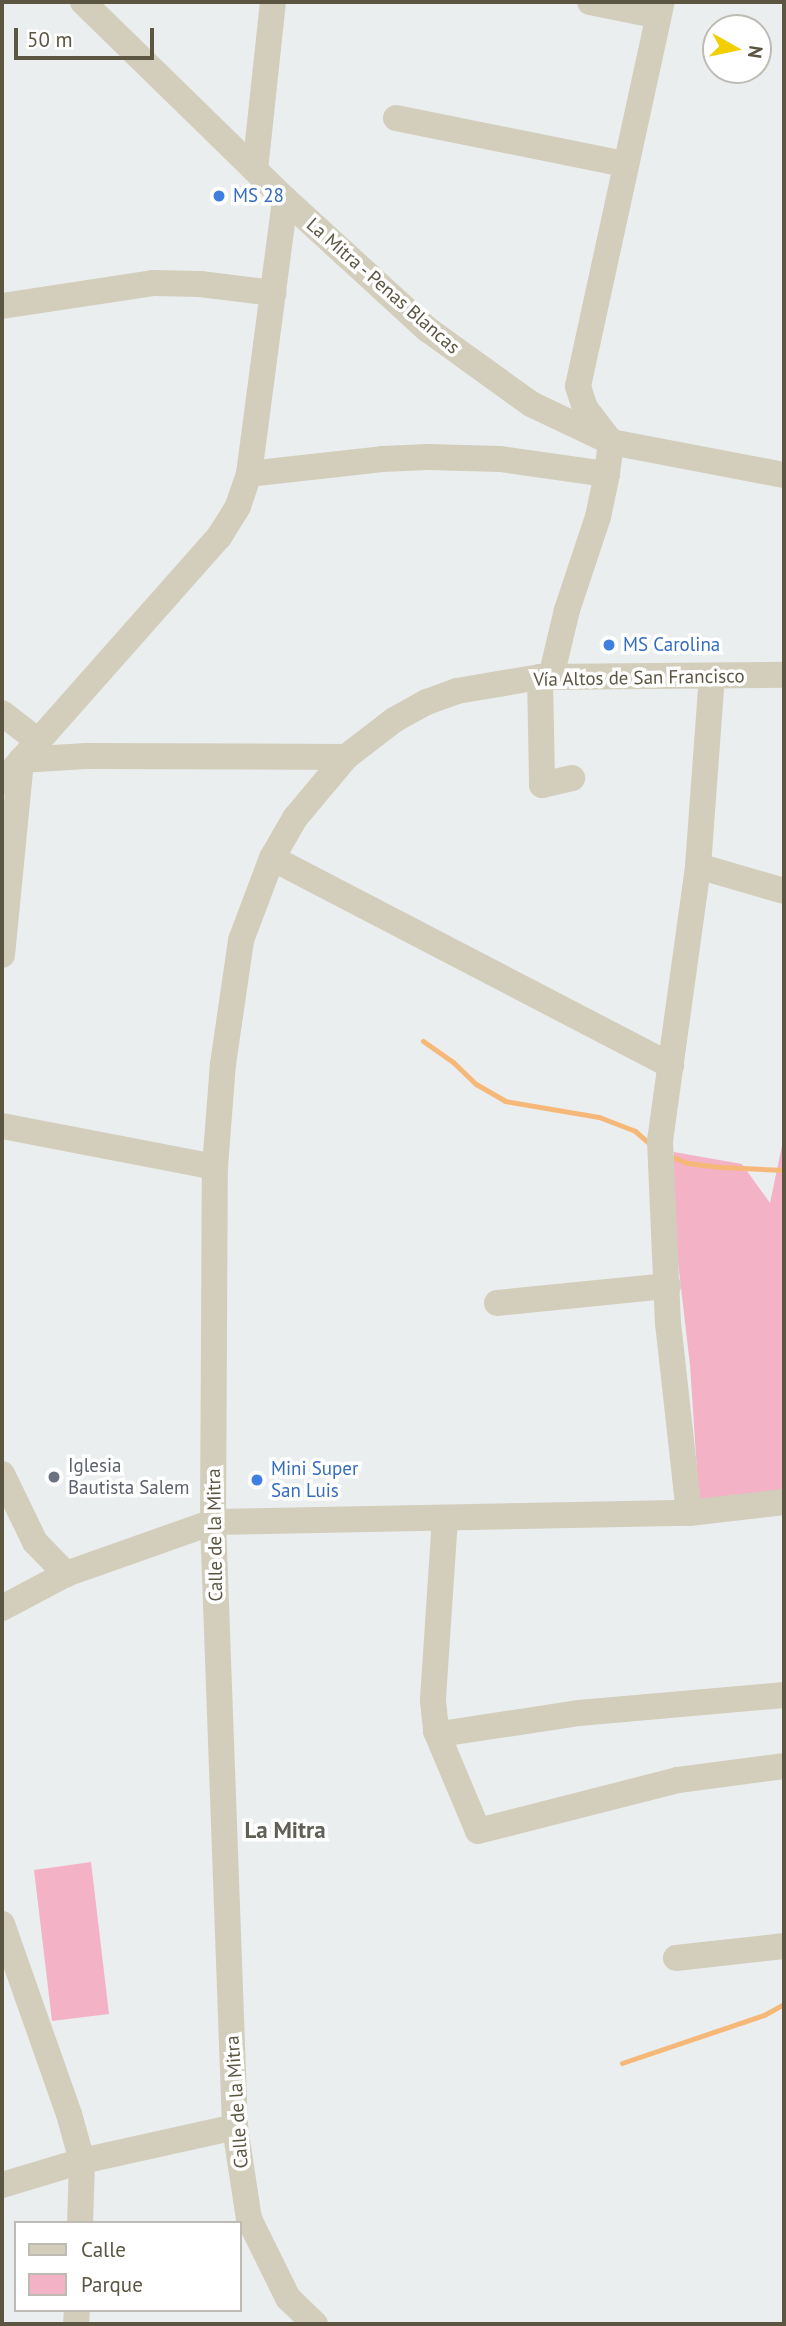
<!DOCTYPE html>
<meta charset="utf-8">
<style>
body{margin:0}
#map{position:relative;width:786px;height:2326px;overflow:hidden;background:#ebeeef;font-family:"PT Sans",sans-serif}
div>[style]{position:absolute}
.green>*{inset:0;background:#f4b2c7}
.stream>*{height:5px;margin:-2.5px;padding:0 2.5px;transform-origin:2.5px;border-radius:2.5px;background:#f6b879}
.minor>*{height:26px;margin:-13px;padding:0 13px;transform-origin:13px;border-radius:13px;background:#d3cebc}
.dots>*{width:19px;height:19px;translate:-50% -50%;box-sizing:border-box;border:4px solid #fff;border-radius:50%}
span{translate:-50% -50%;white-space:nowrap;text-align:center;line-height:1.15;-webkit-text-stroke:7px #fff;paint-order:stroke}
.shop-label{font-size:19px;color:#366cbe}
.left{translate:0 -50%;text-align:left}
.street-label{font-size:19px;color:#5b5542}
.worship-label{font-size:19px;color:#5b616d}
.quarter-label{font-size:23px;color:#616057;font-weight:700}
.frame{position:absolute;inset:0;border:4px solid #5b5542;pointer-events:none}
.legend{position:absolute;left:14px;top:2221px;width:228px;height:91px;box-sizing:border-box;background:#fff;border:2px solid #bdbbb3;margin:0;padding:9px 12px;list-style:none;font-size:21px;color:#5b5542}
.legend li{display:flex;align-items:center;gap:14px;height:35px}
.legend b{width:35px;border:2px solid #bdbbb3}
.north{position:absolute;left:702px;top:14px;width:70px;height:70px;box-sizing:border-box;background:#fff;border:2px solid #bdbbb3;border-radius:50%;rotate:99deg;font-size:19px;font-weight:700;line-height:28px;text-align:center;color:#5b5542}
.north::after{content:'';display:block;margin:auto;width:24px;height:32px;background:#f1cf03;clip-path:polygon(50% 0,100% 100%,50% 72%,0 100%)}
.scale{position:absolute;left:14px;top:28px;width:140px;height:32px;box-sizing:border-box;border:4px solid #5b5542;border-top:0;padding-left:9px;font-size:21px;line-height:24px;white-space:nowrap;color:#5b5542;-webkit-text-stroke:5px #fff;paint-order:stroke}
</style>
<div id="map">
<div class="green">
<i style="clip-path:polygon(784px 1136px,784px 1491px,699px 1502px,690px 1365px,672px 1211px,674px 1152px,742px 1164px,770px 1203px)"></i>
<i style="clip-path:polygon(91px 1862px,109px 2014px,52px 2021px,34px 1870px)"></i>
</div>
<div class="stream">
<i style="left:423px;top:1041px;width:37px;rotate:35deg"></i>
<i style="left:453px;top:1062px;width:32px;rotate:44deg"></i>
<i style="left:476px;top:1084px;width:34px;rotate:30deg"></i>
<i style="left:505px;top:1101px;width:95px;rotate:9.7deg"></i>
<i style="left:599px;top:1117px;width:39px;rotate:21deg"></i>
<i style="left:635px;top:1131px;width:20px;rotate:41deg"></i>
<i style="left:670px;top:1156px;width:18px;rotate:22deg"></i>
<i style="left:687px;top:1163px;width:35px;rotate:7deg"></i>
<i style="left:722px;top:1167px;width:62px;rotate:2.8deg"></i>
<i style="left:622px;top:2063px;width:150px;rotate:-18.7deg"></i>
<i style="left:764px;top:2015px;width:23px;rotate:-29deg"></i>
</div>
<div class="minor">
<i style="left:83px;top:2px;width:282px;rotate:44.3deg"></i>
<i style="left:285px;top:199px;width:193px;rotate:42.5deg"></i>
<i style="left:427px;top:329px;width:128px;rotate:35.8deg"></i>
<i style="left:531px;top:404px;width:89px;rotate:25.4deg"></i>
<i style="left:611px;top:442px;width:176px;rotate:10.8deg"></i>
<i style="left:590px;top:2px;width:69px;rotate:11.6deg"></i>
<i style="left:396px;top:118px;width:234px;rotate:11.4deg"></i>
<i style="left:255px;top:170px;width:169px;rotate:-83.9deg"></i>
<i style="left:2px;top:306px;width:154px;rotate:-8.6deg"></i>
<i style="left:154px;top:283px;width:46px;rotate:1.2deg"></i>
<i style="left:200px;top:284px;width:74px;rotate:7deg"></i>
<i style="left:249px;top:474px;width:134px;rotate:-6.4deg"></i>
<i style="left:382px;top:459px;width:46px;rotate:-2.5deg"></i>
<i style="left:428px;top:457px;width:72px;rotate:1.6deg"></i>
<i style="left:500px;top:459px;width:108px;rotate:8deg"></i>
<i style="left:540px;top:677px;width:108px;rotate:88.9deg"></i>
<i style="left:542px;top:785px;width:31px;rotate:-13deg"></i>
<i style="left:551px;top:677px;width:69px;rotate:-76.6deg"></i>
<i style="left:567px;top:610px;width:98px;rotate:-71.6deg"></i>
<i style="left:598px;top:517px;width:44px;rotate:-78.2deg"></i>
<i style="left:607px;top:474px;width:32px;rotate:-83deg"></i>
<i style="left:611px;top:442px;width:43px;rotate:-127.4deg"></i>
<i style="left:585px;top:408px;width:23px;rotate:-108deg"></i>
<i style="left:578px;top:386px;width:393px;rotate:-77.7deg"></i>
<i style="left:2px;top:713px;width:46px;rotate:37.9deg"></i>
<i style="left:21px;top:760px;width:65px;rotate:-3.5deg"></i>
<i style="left:86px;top:756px;width:260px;rotate:0.2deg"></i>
<i style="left:2px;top:782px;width:327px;rotate:-48.5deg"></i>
<i style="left:219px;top:537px;width:36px;rotate:-58deg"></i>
<i style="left:238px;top:506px;width:34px;rotate:-71deg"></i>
<i style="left:249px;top:474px;width:277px;rotate:-82.5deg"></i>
<i style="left:272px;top:858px;width:450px;rotate:27.5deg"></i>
<i style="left:698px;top:866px;width:90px;rotate:16.2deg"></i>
<i style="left:2px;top:955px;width:196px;rotate:-84.4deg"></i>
<i style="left:2px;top:1126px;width:217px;rotate:10.9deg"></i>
<i style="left:497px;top:1303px;width:172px;rotate:-5.7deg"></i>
<i style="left:2px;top:1474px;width:76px;rotate:64.1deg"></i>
<i style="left:35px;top:1542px;width:45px;rotate:45.9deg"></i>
<i style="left:689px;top:1513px;width:190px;rotate:-96.3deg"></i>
<i style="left:668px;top:1324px;width:183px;rotate:-92.5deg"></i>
<i style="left:660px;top:1141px;width:278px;rotate:-82.1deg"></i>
<i style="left:698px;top:866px;width:190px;rotate:-85.8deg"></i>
<i style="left:445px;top:1518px;width:183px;rotate:93.8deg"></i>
<i style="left:433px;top:1701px;width:30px;rotate:84deg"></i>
<i style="left:436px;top:1731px;width:11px;rotate:10deg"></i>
<i style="left:447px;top:1733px;width:134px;rotate:-8.6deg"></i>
<i style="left:579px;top:1713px;width:206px;rotate:-5deg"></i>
<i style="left:2px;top:1608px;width:72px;rotate:-28deg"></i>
<i style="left:66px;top:1574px;width:156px;rotate:-19.5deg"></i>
<i style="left:213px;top:1522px;width:476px;rotate:-1.1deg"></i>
<i style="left:689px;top:1513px;width:96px;rotate:-6.6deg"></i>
<i style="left:436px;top:1731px;width:108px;rotate:67.2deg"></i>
<i style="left:478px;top:1831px;width:206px;rotate:-14.3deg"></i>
<i style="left:678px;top:1780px;width:107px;rotate:-7.5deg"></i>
<i style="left:2px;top:1924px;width:201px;rotate:70.6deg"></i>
<i style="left:69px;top:2114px;width:49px;rotate:74.5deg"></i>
<i style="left:82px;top:2161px;width:62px;rotate:91.8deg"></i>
<i style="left:676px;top:1958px;width:109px;rotate:-6.3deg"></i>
<i style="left:2px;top:2185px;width:84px;rotate:-16.7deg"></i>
<i style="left:82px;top:2161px;width:157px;rotate:-12.5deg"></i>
<i style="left:76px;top:2324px;width:14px;rotate:-86deg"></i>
<i style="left:315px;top:2324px;width:37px;rotate:-136deg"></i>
<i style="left:288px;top:2298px;width:88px;rotate:-116.3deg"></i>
<i style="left:249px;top:2219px;width:93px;rotate:-98.7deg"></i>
<i style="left:235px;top:2127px;width:605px;rotate:-92.08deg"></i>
<i style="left:213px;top:1522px;width:355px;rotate:-89.7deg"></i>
<i style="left:215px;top:1167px;width:103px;rotate:-85.6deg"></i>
<i style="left:223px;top:1064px;width:125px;rotate:-81.7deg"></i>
<i style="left:241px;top:940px;width:88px;rotate:-69.3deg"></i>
<i style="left:272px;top:858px;width:46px;rotate:-60.1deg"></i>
<i style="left:295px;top:818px;width:80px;rotate:-50.1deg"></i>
<i style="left:346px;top:757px;width:61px;rotate:-37.6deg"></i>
<i style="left:394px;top:720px;width:38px;rotate:-29deg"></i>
<i style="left:427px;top:702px;width:32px;rotate:-20deg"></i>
<i style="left:457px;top:691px;width:84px;rotate:-9.6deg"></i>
<i style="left:540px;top:677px;width:244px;rotate:-0.5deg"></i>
</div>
<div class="dots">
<i style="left:219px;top:196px;background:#3f7fe0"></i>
<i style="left:609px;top:645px;background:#3f7fe0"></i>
<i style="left:54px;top:1477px;background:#6b7280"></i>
<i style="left:257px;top:1480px;background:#3f7fe0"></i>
</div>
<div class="shop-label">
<span class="left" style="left:233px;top:196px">MS 28</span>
<span class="left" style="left:623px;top:645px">MS Carolina</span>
<span class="left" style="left:271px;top:1480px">Mini Super<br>San Luis</span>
</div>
<div class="street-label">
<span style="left:383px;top:286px;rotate:41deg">La Mitra - Penas Blancas</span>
<span style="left:639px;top:678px;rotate:-1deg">Vía Altos de San Francisco</span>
<span style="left:215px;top:1535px;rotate:-91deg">Calle de la Mitra</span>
<span style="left:237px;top:2102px;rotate:-94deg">Calle de la Mitra</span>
</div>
<div class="worship-label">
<span class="left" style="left:68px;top:1477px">Iglesia<br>Bautista Salem</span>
</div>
<div class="quarter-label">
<span style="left:285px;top:1830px">La Mitra</span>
</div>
<div class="frame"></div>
<ul class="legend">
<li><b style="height:9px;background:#d3cebc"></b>Calle</li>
<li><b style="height:19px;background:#f4b2c7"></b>Parque</li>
</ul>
<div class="north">N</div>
<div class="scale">50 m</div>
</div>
